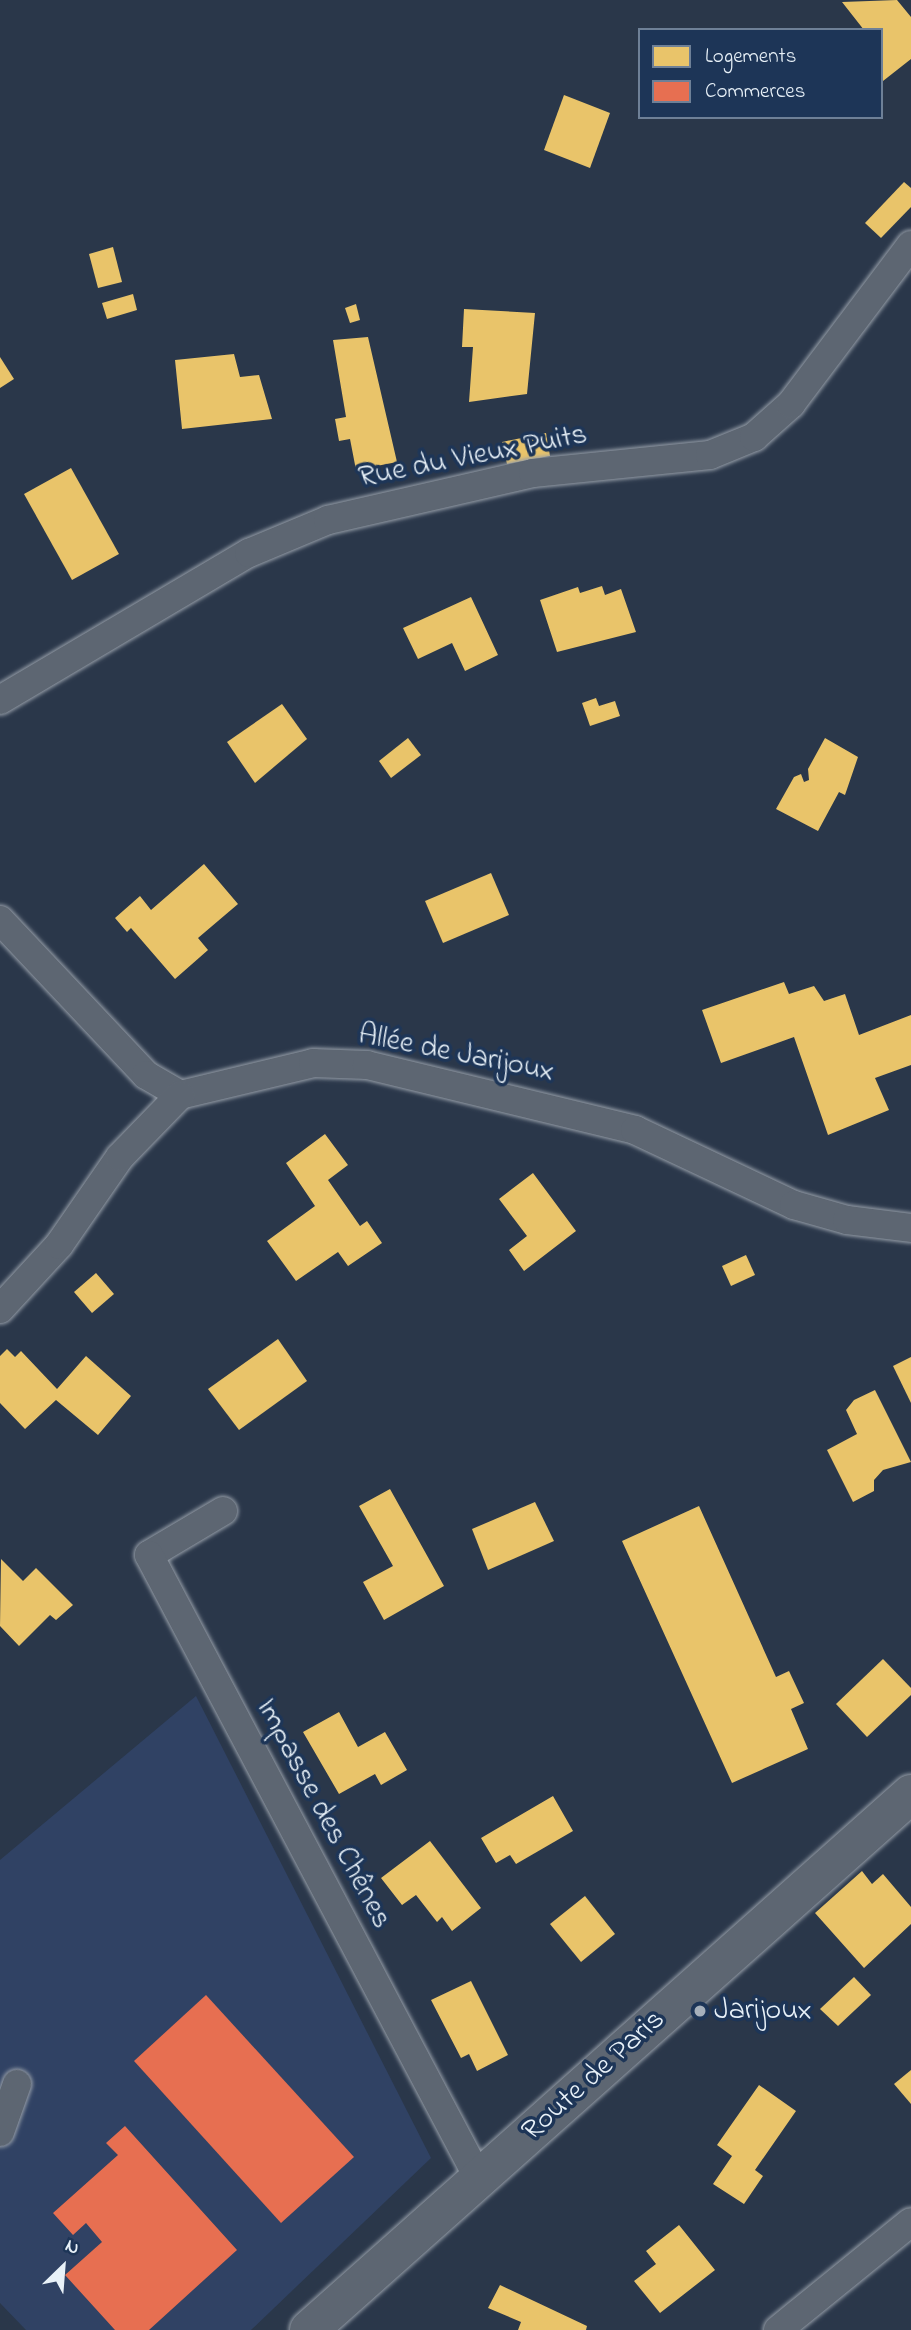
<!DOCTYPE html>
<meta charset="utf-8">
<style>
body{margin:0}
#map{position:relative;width:911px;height:2330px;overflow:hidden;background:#2a374a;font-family:"Indie Flower",sans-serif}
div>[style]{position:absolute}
.built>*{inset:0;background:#304264}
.homes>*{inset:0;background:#e9c46a}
.shops>*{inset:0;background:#e76f51}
.roads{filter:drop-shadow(0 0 2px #959da7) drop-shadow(0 0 2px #959da7)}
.street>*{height:28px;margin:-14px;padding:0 14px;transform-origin:14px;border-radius:14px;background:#5d6672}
.secondary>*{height:38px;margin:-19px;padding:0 19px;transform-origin:19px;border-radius:19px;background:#5d6672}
.dots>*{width:19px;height:19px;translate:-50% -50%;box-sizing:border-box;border:4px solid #1d3557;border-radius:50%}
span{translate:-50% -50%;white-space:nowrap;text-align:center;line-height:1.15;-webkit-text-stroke:7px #1d3557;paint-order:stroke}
.street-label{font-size:30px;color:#e8f1f8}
.poi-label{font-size:30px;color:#e8f1f8}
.left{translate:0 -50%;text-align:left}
.legend{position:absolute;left:638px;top:28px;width:245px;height:91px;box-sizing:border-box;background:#1d3557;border:2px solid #6e8097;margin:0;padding:9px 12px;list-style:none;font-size:21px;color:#e8f1f8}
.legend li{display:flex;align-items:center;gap:14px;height:35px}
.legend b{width:35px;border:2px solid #6e8097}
.north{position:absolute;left:28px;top:2232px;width:70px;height:70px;-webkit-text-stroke:5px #1d3557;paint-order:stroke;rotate:25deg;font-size:19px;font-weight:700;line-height:28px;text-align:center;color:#e8f1f8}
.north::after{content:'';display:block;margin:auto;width:24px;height:32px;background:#e8f1f8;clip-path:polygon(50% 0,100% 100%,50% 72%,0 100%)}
</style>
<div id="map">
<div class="built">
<i style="clip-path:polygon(196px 1696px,431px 2158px,251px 2330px,26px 2330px,0 2303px,0 1860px)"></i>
</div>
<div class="homes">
<i style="clip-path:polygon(897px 0,911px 17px,911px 59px,883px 81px,881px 30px,864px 30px,842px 2px)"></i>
<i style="clip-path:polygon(564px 95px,610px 113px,590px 168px,544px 150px)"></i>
<i style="clip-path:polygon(904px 182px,911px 188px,911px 207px,881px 238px,865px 223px)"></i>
<i style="clip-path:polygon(113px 247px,122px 282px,98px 288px,89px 254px)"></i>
<i style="clip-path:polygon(133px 294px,137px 310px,107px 319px,102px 303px)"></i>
<i style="clip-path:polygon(356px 304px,360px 320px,350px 323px,345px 308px)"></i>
<i style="clip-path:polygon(464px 309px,535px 313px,527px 394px,469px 402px,473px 347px,462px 347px)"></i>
<i style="clip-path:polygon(368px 337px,397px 462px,356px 470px,350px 439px,339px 441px,335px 419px,346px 417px,333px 340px)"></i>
<i style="clip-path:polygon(234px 354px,240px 377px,259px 375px,272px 419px,182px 429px,175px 360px)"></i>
<i style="clip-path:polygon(0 357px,14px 379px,0 388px)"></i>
<i style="clip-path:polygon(546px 433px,550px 456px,507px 464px,502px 442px)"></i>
<i style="clip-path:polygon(71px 468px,119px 554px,72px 580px,24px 494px)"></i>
<i style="clip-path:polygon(602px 586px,605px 595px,621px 589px,636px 632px,557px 652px,540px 600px,578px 587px,580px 593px)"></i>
<i style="clip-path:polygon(471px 597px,498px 655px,465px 671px,452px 643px,418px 659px,403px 628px)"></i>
<i style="clip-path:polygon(596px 698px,599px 706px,615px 701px,620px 716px,590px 726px,582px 703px)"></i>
<i style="clip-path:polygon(282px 704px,307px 739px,255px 783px,227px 742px)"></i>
<i style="clip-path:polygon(408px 738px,421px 755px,391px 778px,379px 761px)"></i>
<i style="clip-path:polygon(825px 738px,858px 757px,845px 795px,839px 792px,818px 831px,776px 809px,794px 777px,801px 774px,804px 782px,809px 780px,808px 769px)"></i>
<i style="clip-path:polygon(204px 864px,238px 904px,198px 938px,208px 950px,175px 979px,131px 928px,127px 932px,115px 918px,140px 896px,151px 910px)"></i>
<i style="clip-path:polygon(491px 873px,509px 915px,443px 943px,425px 901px)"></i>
<i style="clip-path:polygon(784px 982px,789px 994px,814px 986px,824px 1001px,845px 994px,859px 1035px,911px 1015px,911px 1065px,875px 1078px,889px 1110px,828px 1135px,794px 1037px,721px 1063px,702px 1010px)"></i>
<i style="clip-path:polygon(325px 1134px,348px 1165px,328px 1180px,360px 1226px,367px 1221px,382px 1243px,348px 1266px,338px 1252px,296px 1281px,267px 1241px,315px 1206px,286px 1163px)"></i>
<i style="clip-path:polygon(533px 1173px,576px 1231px,524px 1271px,509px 1250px,527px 1236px,499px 1199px)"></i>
<i style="clip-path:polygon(746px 1255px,755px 1275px,731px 1286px,722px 1266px)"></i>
<i style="clip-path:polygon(96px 1273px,114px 1294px,92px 1313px,74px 1292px)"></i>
<i style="clip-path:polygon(278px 1339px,307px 1381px,239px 1430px,208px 1389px)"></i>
<i style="clip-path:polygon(7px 1349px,15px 1357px,21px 1351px,57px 1389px,86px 1356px,131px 1396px,98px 1435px,56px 1400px,25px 1429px,0 1403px,0 1356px)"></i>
<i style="clip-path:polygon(911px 1357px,911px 1403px,893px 1366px)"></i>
<i style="clip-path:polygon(875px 1390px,911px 1462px,883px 1470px,874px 1480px,874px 1491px,853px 1502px,827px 1450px,857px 1434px,846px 1410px,854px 1400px)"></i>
<i style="clip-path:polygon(390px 1489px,444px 1586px,384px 1620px,363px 1582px,393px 1566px,359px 1506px)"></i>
<i style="clip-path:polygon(535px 1502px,554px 1541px,488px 1570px,472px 1529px)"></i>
<i style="clip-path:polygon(699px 1506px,776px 1677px,789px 1671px,804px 1703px,791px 1709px,808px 1749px,732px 1783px,622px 1541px)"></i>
<i style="clip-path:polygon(1px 1559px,23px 1581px,36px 1568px,73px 1605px,56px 1620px,50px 1615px,19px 1646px,0 1626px)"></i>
<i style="clip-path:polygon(883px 1659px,911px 1688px,911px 1695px,867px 1737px,836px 1704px)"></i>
<i style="clip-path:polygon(339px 1712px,358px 1747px,385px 1732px,407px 1770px,381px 1785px,375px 1774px,339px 1794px,303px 1732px)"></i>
<i style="clip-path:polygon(553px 1796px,573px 1831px,516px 1864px,510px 1855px,496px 1863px,481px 1838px)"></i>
<i style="clip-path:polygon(430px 1841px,481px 1908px,452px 1931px,442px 1917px,437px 1922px,416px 1895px,402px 1905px,381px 1878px)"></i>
<i style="clip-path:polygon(862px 1871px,872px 1884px,883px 1874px,911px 1907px,911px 1924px,864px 1968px,815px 1913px)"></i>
<i style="clip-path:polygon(585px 1896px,615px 1934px,581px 1962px,550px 1924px)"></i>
<i style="clip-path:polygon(854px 1977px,871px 1995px,838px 2026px,820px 2009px)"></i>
<i style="clip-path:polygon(471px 1981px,508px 2055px,477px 2071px,469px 2054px,461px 2058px,431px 2000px)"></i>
<i style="clip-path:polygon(911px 2070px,911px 2104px,894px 2084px)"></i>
<i style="clip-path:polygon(759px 2085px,796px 2111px,755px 2170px,763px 2176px,744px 2204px,713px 2184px,732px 2156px,717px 2145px)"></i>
<i style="clip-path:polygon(679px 2225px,715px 2270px,660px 2313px,634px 2281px,656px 2264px,646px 2251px)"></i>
<i style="clip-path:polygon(500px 2285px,587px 2326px,586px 2330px,518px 2330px,521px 2322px,488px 2308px)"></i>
</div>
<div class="shops">
<i style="clip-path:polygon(206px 1995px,354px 2157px,281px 2223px,134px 2061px)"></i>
<i style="clip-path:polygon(125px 2126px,237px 2250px,149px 2330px,115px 2330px,65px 2275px,102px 2242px,86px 2223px,73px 2235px,53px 2213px,118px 2155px,106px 2143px)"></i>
</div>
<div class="roads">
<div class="street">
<i style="left:0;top:700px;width:289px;rotate:-30.6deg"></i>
<i style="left:249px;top:553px;width:86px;rotate:-22.7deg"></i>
<i style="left:328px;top:520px;width:210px;rotate:-12.9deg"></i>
<i style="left:533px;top:473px;width:178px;rotate:-5.8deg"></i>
<i style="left:710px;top:455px;width:48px;rotate:-22.2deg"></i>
<i style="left:754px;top:437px;width:50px;rotate:-41.7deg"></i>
<i style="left:791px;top:404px;width:199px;rotate:-53deg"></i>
<i style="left:0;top:920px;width:213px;rotate:46.7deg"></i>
<i style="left:146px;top:1075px;width:39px;rotate:30deg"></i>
<i style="left:180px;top:1095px;width:137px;rotate:-13.5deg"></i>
<i style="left:313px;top:1063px;width:54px;rotate:2.1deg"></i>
<i style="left:367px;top:1065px;width:276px;rotate:13.6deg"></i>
<i style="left:635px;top:1130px;width:176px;rotate:25.3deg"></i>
<i style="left:794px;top:1205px;width:55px;rotate:15.8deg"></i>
<i style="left:847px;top:1220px;width:64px;rotate:7.1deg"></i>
<i style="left:0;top:1309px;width:87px;rotate:-47.3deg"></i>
<i style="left:59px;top:1245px;width:107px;rotate:-55.3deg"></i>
<i style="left:120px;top:1157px;width:86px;rotate:-45.9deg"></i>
<i style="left:223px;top:1511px;width:86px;rotate:149.3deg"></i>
<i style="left:149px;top:1555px;width:706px;rotate:62.13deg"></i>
<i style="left:0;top:2132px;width:51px;rotate:-70.5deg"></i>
<i style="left:778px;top:2330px;width:171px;rotate:-39.1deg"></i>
</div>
<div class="secondary">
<i style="left:309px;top:2330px;width:806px;rotate:-41.68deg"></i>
</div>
</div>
<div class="dots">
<i style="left:700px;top:2011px;background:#a6b0bb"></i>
</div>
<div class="street-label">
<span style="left:473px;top:457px;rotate:-11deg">Rue du Vieux Puits</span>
<span style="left:456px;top:1054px;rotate:11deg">Allée de Jarijoux</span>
<span style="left:323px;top:1814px;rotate:62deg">Impasse des Chênes</span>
<span style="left:594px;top:2076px;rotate:-42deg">Route de Paris</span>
</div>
<div class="poi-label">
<span class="left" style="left:714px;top:2011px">Jarijoux</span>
</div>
<ul class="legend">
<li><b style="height:19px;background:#e9c46a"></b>Logements</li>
<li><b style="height:19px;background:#e76f51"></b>Commerces</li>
</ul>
<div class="north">N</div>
</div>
